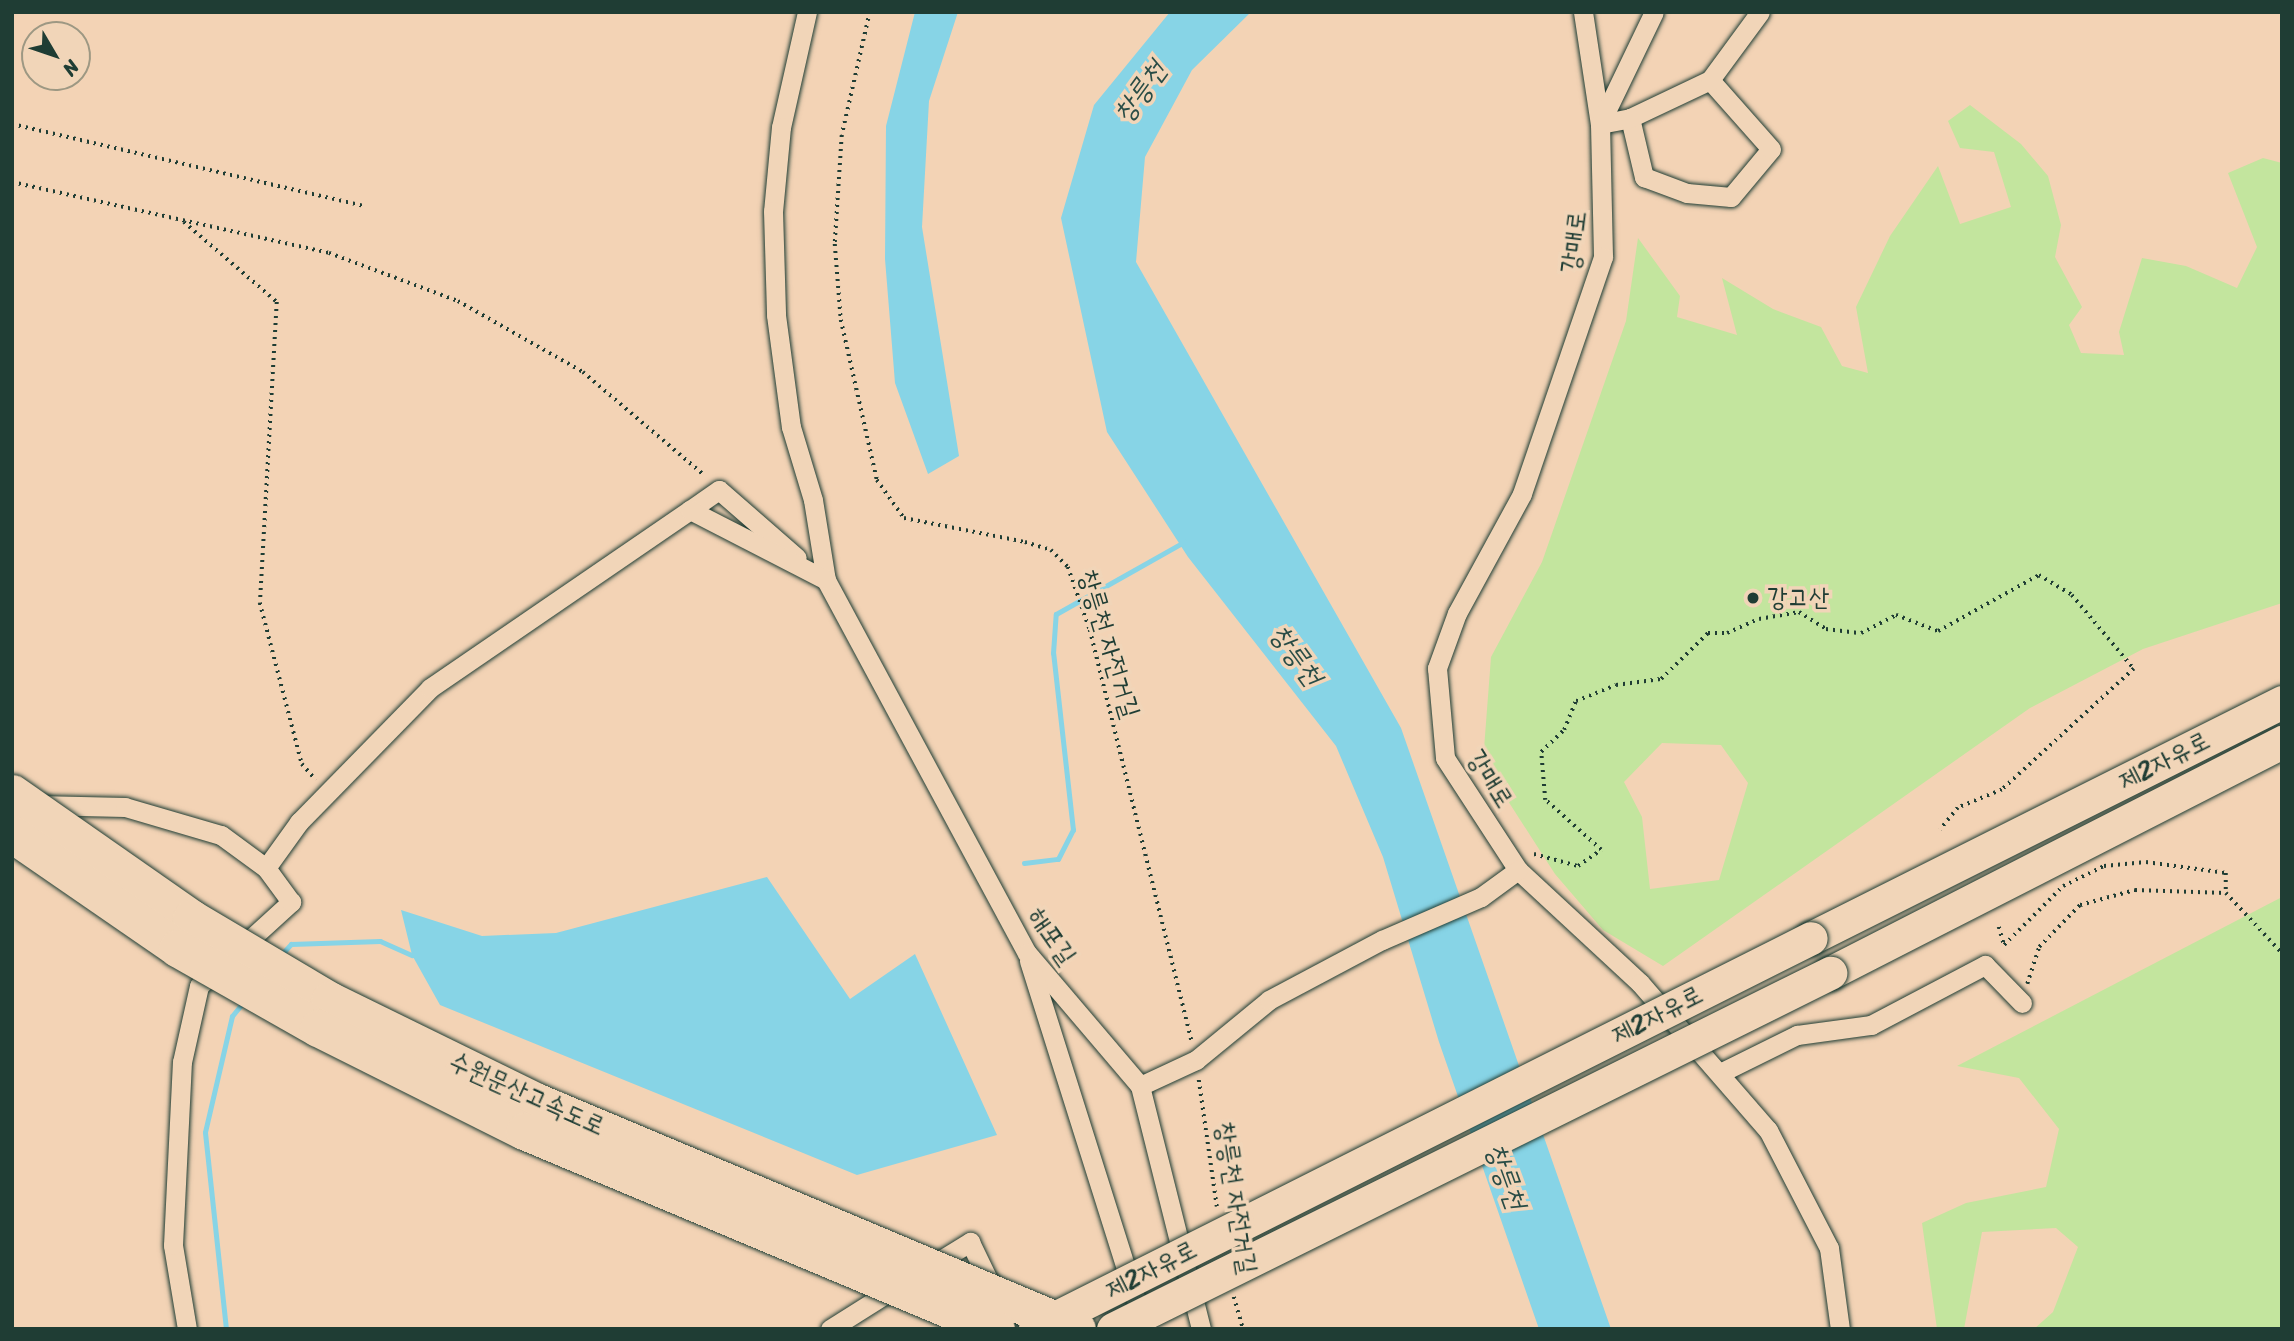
<!DOCTYPE html>
<meta charset="utf-8">
<style>
body{margin:0}
#map{position:relative;width:2294px;height:1341px;overflow:hidden;background:#f3d3b5;font-family:Sriracha,"Poor Story",sans-serif}
div>[style]{position:absolute}
.green>*{inset:0;background:#c3e59e}
.water>*{inset:0;background:#87d4e6}
.stream>*{height:5px;margin:-2.5px;padding:0 2.5px;transform-origin:2.5px;border-radius:2.5px;background:#87d4e6}
.path>*{height:3.5px;margin-top:-1.75px;transform-origin:0;background:repeating-linear-gradient(90deg,#1f3d34 0 2px,transparent 0 7px)}
.roads{filter:drop-shadow(0 0 2px #1f3d34) drop-shadow(0 0 2px #1f3d34)}
.minor>*{height:19px;margin:-9.5px;padding:0 9.5px;transform-origin:9.5px;border-radius:9.5px;background:#f1d5b8}
.trunk>*{height:33px;margin:-16.5px;padding:0 16.5px;transform-origin:16.5px;border-radius:16.5px;background:#f1d5b8}
.bridges{filter:drop-shadow(0 0 2px #1f3d34) drop-shadow(0 0 2px #1f3d34)}
.trunk-bridge>*{height:33px;margin:-16.5px;padding:0 16.5px;transform-origin:16.5px;border-radius:16.5px;background:#f1d5b8}
.motorway-bridge>*{height:37px;margin:-18.5px;padding:0 18.5px;transform-origin:18.5px;border-radius:18.5px;background:#f1d5b8}
.dots>*{width:19px;height:19px;translate:-50% -50%;box-sizing:border-box;border:4px solid #f1d5b8;border-radius:50%}
span{translate:-50% -50%;white-space:nowrap;text-align:center;line-height:1.15;-webkit-text-stroke:7px #f1d5b8;paint-order:stroke}
.street-label{font-size:26px;color:#1f3d34}
.poi-label{font-size:26px;color:#1f3d34}
.left{translate:0 -50%;text-align:left}
.water-label{font-size:28px;color:#294c46;font-style:italic}
.frame{position:absolute;inset:0;border:14px solid #1f3d34;pointer-events:none}
.north{position:absolute;left:21px;top:21px;width:70px;height:70px;box-sizing:border-box;background:#f1d5b8;border:2px solid #9d9883;border-radius:50%;rotate:129deg;font-size:19px;font-weight:700;line-height:28px;text-align:center;color:#1f3d34}
.north::after{content:'';display:block;margin:auto;width:24px;height:32px;background:#1f3d34;clip-path:polygon(50% 0,100% 100%,50% 72%,0 100%)}
</style>
<div id="map">
<div class="green">
<i style="clip-path:polygon(evenodd,1970px 105px,2021px 144px,2048px 176px,2061px 225px,2055px 257px,2082px 307px,2069px 325px,2081px 353px,2124px 355px,2119px 332px,2142px 258px,2186px 266px,2237px 288px,2257px 247px,2228px 173px,2263px 158px,2282px 163px,2282px 603px,2143px 649px,2030px 708px,1663px 966px,1603px 930px,1555px 874px,1483px 762px,1491px 657px,1542px 562px,1626px 321px,1638px 238px,1680px 296px,1677px 317px,1737px 335px,1722px 278px,1773px 309px,1821px 327px,1842px 366px,1868px 373px,1856px 307px,1890px 236px,1938px 166px,1960px 224px,2011px 207px,1994px 152px,1960px 148px,1948px 121px,1970px 105px,1662px 743px,1721px 745px,1748px 783px,1719px 880px,1650px 889px,1642px 817px,1624px 782px,1662px 743px)"></i>
<i style="clip-path:polygon(2282px 897px,2282px 1329px,2034px 1329px,2053px 1312px,2078px 1247px,2056px 1228px,1982px 1232px,1964px 1329px,1937px 1329px,1922px 1223px,1966px 1203px,2046px 1187px,2059px 1129px,2019px 1078px,1957px 1066px)"></i>
</div>
<div class="water">
<i style="clip-path:polygon(915px 12px,958px 12px,929px 101px,922px 227px,959px 456px,928px 474px,895px 383px,885px 259px,886px 126px)"></i>
<i style="clip-path:polygon(1170px 12px,1251px 12px,1192px 70px,1145px 157px,1136px 262px,1401px 728px,1611px 1329px,1539px 1329px,1439px 1042px,1383px 857px,1336px 746px,1188px 557px,1107px 432px,1061px 218px,1094px 105px)"></i>
<i style="clip-path:polygon(767px 877px,850px 999px,915px 954px,997px 1135px,857px 1175px,440px 1005px,412px 955px,401px 910px,482px 936px,556px 933px)"></i>
</div>
<div class="stream">
<i style="left:1024px;top:863px;width:34px;rotate:-7deg"></i>
<i style="left:1058px;top:859px;width:33px;rotate:-63deg"></i>
<i style="left:1073px;top:830px;width:178px;rotate:-96.4deg"></i>
<i style="left:1053px;top:653px;width:39px;rotate:-86deg"></i>
<i style="left:1056px;top:614px;width:147px;rotate:-29.4deg"></i>
<i style="left:281px;top:955px;width:15px;rotate:-48deg"></i>
<i style="left:291px;top:944px;width:89px;rotate:-1.9deg"></i>
<i style="left:380px;top:941px;width:35px;rotate:24deg"></i>
<i style="left:226px;top:1329px;width:198px;rotate:-96.1deg"></i>
<i style="left:205px;top:1132px;width:119px;rotate:-76.9deg"></i>
<i style="left:232px;top:1016px;width:19px;rotate:-51deg"></i>
</div>
<div class="path">
<i style="left:870px;top:12px;width:126px;rotate:102.8deg"></i>
<i style="left:842px;top:135px;width:109px;rotate:93.7deg"></i>
<i style="left:835px;top:244px;width:76px;rotate:85.5deg"></i>
<i style="left:841px;top:320px;width:164px;rotate:77.3deg"></i>
<i style="left:877px;top:480px;width:47px;rotate:54.6deg"></i>
<i style="left:904px;top:518px;width:123px;rotate:11.2deg"></i>
<i style="left:1025px;top:542px;width:27px;rotate:17deg"></i>
<i style="left:1051px;top:550px;width:24px;rotate:45deg"></i>
<i style="left:1068px;top:567px;width:67px;rotate:70.8deg"></i>
<i style="left:1090px;top:630px;width:423px;rotate:76.1deg"></i>
<i style="left:12px;top:124px;width:360px;rotate:13.1deg"></i>
<i style="left:12px;top:182px;width:325px;rotate:12.6deg"></i>
<i style="left:329px;top:253px;width:138px;rotate:20.4deg"></i>
<i style="left:458px;top:301px;width:144px;rotate:29.6deg"></i>
<i style="left:583px;top:372px;width:160px;rotate:40.4deg"></i>
<i style="left:184px;top:222px;width:123px;rotate:40.7deg"></i>
<i style="left:277px;top:302px;width:301px;rotate:93.2deg"></i>
<i style="left:260px;top:603px;width:166px;rotate:75.4deg"></i>
<i style="left:302px;top:764px;width:21px;rotate:49deg"></i>
<i style="left:1534px;top:854px;width:46px;rotate:15.3deg"></i>
<i style="left:1578px;top:866px;width:28px;rotate:-35deg"></i>
<i style="left:1601px;top:850px;width:75px;rotate:-138.2deg"></i>
<i style="left:1545px;top:800px;width:48px;rotate:-94.8deg"></i>
<i style="left:1541px;top:752px;width:32px;rotate:-44deg"></i>
<i style="left:1564px;top:730px;width:31px;rotate:-68deg"></i>
<i style="left:1576px;top:701px;width:43px;rotate:-21.8deg"></i>
<i style="left:1616px;top:685px;width:45px;rotate:-7.6deg"></i>
<i style="left:1661px;top:679px;width:66px;rotate:-44.4deg"></i>
<i style="left:1708px;top:633px;width:19px"></i>
<i style="left:1727px;top:633px;width:35px;rotate:-24deg"></i>
<i style="left:1759px;top:619px;width:41px;rotate:-9.9deg"></i>
<i style="left:1799px;top:612px;width:32px;rotate:32deg"></i>
<i style="left:1826px;top:629px;width:35px;rotate:7deg"></i>
<i style="left:1861px;top:633px;width:39px;rotate:-27deg"></i>
<i style="left:1896px;top:615px;width:45px;rotate:20.9deg"></i>
<i style="left:1938px;top:631px;width:115px;rotate:-29deg"></i>
<i style="left:2039px;top:575px;width:39px;rotate:31deg"></i>
<i style="left:2072px;top:595px;width:97px;rotate:50deg"></i>
<i style="left:2134px;top:669px;width:179px;rotate:137.5deg"></i>
<i style="left:2002px;top:790px;width:48px;rotate:157.8deg"></i>
<i style="left:1958px;top:808px;width:28px;rotate:129deg"></i>
<i style="left:1999px;top:927px;width:19px;rotate:74deg"></i>
<i style="left:2004px;top:945px;width:83px;rotate:-45deg"></i>
<i style="left:2063px;top:886px;width:46px;rotate:-26deg"></i>
<i style="left:2104px;top:866px;width:42px;rotate:-5.4deg"></i>
<i style="left:2146px;top:862px;width:81px;rotate:7.8deg"></i>
<i style="left:2226px;top:873px;width:20px;rotate:90deg"></i>
<i style="left:2027px;top:984px;width:39px;rotate:-72deg"></i>
<i style="left:2039px;top:947px;width:59px;rotate:-45.7deg"></i>
<i style="left:2080px;top:905px;width:57px;rotate:-15.3deg"></i>
<i style="left:2135px;top:890px;width:91px;rotate:1.9deg"></i>
<i style="left:2226px;top:893px;width:82px;rotate:47deg"></i>
<i style="left:1199px;top:1080px;width:128px;rotate:81.9deg"></i>
<i style="left:1234px;top:1297px;width:33px;rotate:74deg"></i>
</div>
<div class="roads">
<div class="minor">
<i style="left:807px;top:12px;width:118px;rotate:102.7deg"></i>
<i style="left:781px;top:127px;width:84px;rotate:95.4deg"></i>
<i style="left:773px;top:211px;width:104px;rotate:88.3deg"></i>
<i style="left:776px;top:315px;width:113px;rotate:82.4deg"></i>
<i style="left:791px;top:427px;width:76px;rotate:73.2deg"></i>
<i style="left:813px;top:500px;width:81px;rotate:80.8deg"></i>
<i style="left:826px;top:580px;width:424px;rotate:61.7deg"></i>
<i style="left:1027px;top:953px;width:175px;rotate:49.6deg"></i>
<i style="left:1140px;top:1086px;width:251px;rotate:75.9deg"></i>
<i style="left:1583px;top:12px;width:113px;rotate:81.4deg"></i>
<i style="left:1600px;top:124px;width:133px;rotate:88.7deg"></i>
<i style="left:1603px;top:257px;width:250px;rotate:108.9deg"></i>
<i style="left:1522px;top:494px;width:136px;rotate:118.6deg"></i>
<i style="left:1457px;top:613px;width:59px;rotate:110deg"></i>
<i style="left:1437px;top:668px;width:90px;rotate:84.9deg"></i>
<i style="left:1445px;top:758px;width:134px;rotate:56.9deg"></i>
<i style="left:1518px;top:870px;width:166px;rotate:42.8deg"></i>
<i style="left:1640px;top:983px;width:195px;rotate:49deg"></i>
<i style="left:1768px;top:1130px;width:133px;rotate:62.7deg"></i>
<i style="left:1829px;top:1248px;width:82px;rotate:82.3deg"></i>
<i style="left:1630px;top:118px;width:61px;rotate:76.7deg"></i>
<i style="left:1644px;top:177px;width:46px;rotate:20.4deg"></i>
<i style="left:1687px;top:193px;width:44px;rotate:5.2deg"></i>
<i style="left:1731px;top:197px;width:62px;rotate:-50.2deg"></i>
<i style="left:1771px;top:149px;width:92px;rotate:-131.5deg"></i>
<i style="left:1600px;top:124px;width:31px;rotate:-11deg"></i>
<i style="left:1630px;top:118px;width:89px;rotate:-25.4deg"></i>
<i style="left:1710px;top:80px;width:84px;rotate:-53.7deg"></i>
<i style="left:1600px;top:124px;width:124px;rotate:-64.3deg"></i>
<i style="left:690px;top:510px;width:35px;rotate:-35deg"></i>
<i style="left:719px;top:490px;width:103px;rotate:41.1deg"></i>
<i style="left:36px;top:805px;width:89px;rotate:1.3deg"></i>
<i style="left:125px;top:807px;width:100px;rotate:16.3deg"></i>
<i style="left:221px;top:835px;width:56px;rotate:36.3deg"></i>
<i style="left:1029px;top:961px;width:380px;rotate:72.5deg"></i>
<i style="left:1722px;top:1072px;width:84px;rotate:-26.3deg"></i>
<i style="left:1797px;top:1035px;width:75px;rotate:-7.7deg"></i>
<i style="left:1871px;top:1025px;width:129px;rotate:-27.8deg"></i>
<i style="left:1985px;top:965px;width:53px;rotate:45.8deg"></i>
<i style="left:1140px;top:1086px;width:62px;rotate:-24.9deg"></i>
<i style="left:1196px;top:1060px;width:94px;rotate:-39.4deg"></i>
<i style="left:1269px;top:1000px;width:128px;rotate:-28deg"></i>
<i style="left:1382px;top:940px;width:108px;rotate:-23.5deg"></i>
<i style="left:1481px;top:897px;width:46px;rotate:-36.1deg"></i>
<i style="left:926px;top:1269px;width:52px;rotate:-31.5deg"></i>
<i style="left:970px;top:1242px;width:58px;rotate:64.3deg"></i>
<i style="left:187px;top:1329px;width:85px;rotate:-99.5deg"></i>
<i style="left:173px;top:1245px;width:183px;rotate:-87.2deg"></i>
<i style="left:182px;top:1062px;width:78px;rotate:-77.4deg"></i>
<i style="left:199px;top:986px;width:125px;rotate:-42.4deg"></i>
<i style="left:291px;top:902px;width:42px;rotate:-126.3deg"></i>
<i style="left:266px;top:868px;width:57px;rotate:-54.3deg"></i>
<i style="left:299px;top:822px;width:187px;rotate:-45.6deg"></i>
<i style="left:430px;top:688px;width:315px;rotate:-34.4deg"></i>
<i style="left:690px;top:510px;width:153px;rotate:27.2deg"></i>
<i style="left:830px;top:1329px;width:83px;rotate:-32.2deg"></i>
</div>
<div class="trunk">
<i style="left:1811px;top:938px;width:527px;rotate:-26.61deg"></i>
<i style="left:1830px;top:973px;width:508px;rotate:-27.07deg"></i>
</div>
</div>
<div class="bridges">
<div class="trunk-bridge">
<i style="left:1035px;top:1328px;width:868px;rotate:-26.68deg"></i>
<i style="left:1113px;top:1329px;width:801px;rotate:-26.41deg"></i>
</div>
<div class="motorway-bridge">
<i style="left:12px;top:793px;width:218px;rotate:34.9deg"></i>
<i style="left:191px;top:918px;width:161px;rotate:30.7deg"></i>
<i style="left:329px;top:1000px;width:229px;rotate:26.1deg"></i>
<i style="left:535px;top:1101px;width:588px;rotate:22.81deg"></i>
<i style="left:12px;top:834px;width:201px;rotate:34.6deg"></i>
<i style="left:177px;top:948px;width:162px;rotate:29.6deg"></i>
<i style="left:318px;top:1028px;width:230px;rotate:26.6deg"></i>
<i style="left:524px;top:1131px;width:512px;rotate:22.76deg"></i>
</div>
</div>
<div class="dots">
<i style="left:1753px;top:598px;background:#1f3d34"></i>
</div>
<div class="street-label">
<span style="left:1574px;top:242px;rotate:-83deg">강매로</span>
<span style="left:1109px;top:644px;rotate:73deg">창릉천 자전거길</span>
<span style="left:2164px;top:761px;rotate:-27deg">제2자유로</span>
<span style="left:1490px;top:779px;rotate:58deg">강매로</span>
<span style="left:1052px;top:936px;rotate:55deg">해포길</span>
<span style="left:1657px;top:1015px;rotate:-27deg">제2자유로</span>
<span style="left:527px;top:1094px;rotate:24deg">수원문산고속도로</span>
<span style="left:1236px;top:1198px;rotate:81deg">창릉천 자전거길</span>
<span style="left:1151px;top:1270px;rotate:-27deg">제2자유로</span>
</div>
<div class="poi-label">
<span class="left" style="left:1767px;top:598px">강고산</span>
</div>
<div class="water-label">
<span style="left:1140px;top:92px;rotate:-54deg">창릉천</span>
<span style="left:1296px;top:655px;rotate:54deg">창릉천</span>
<span style="left:1506px;top:1176px;rotate:70deg">창릉천</span>
</div>
<div class="frame"></div>
<div class="north">N</div>
</div>
